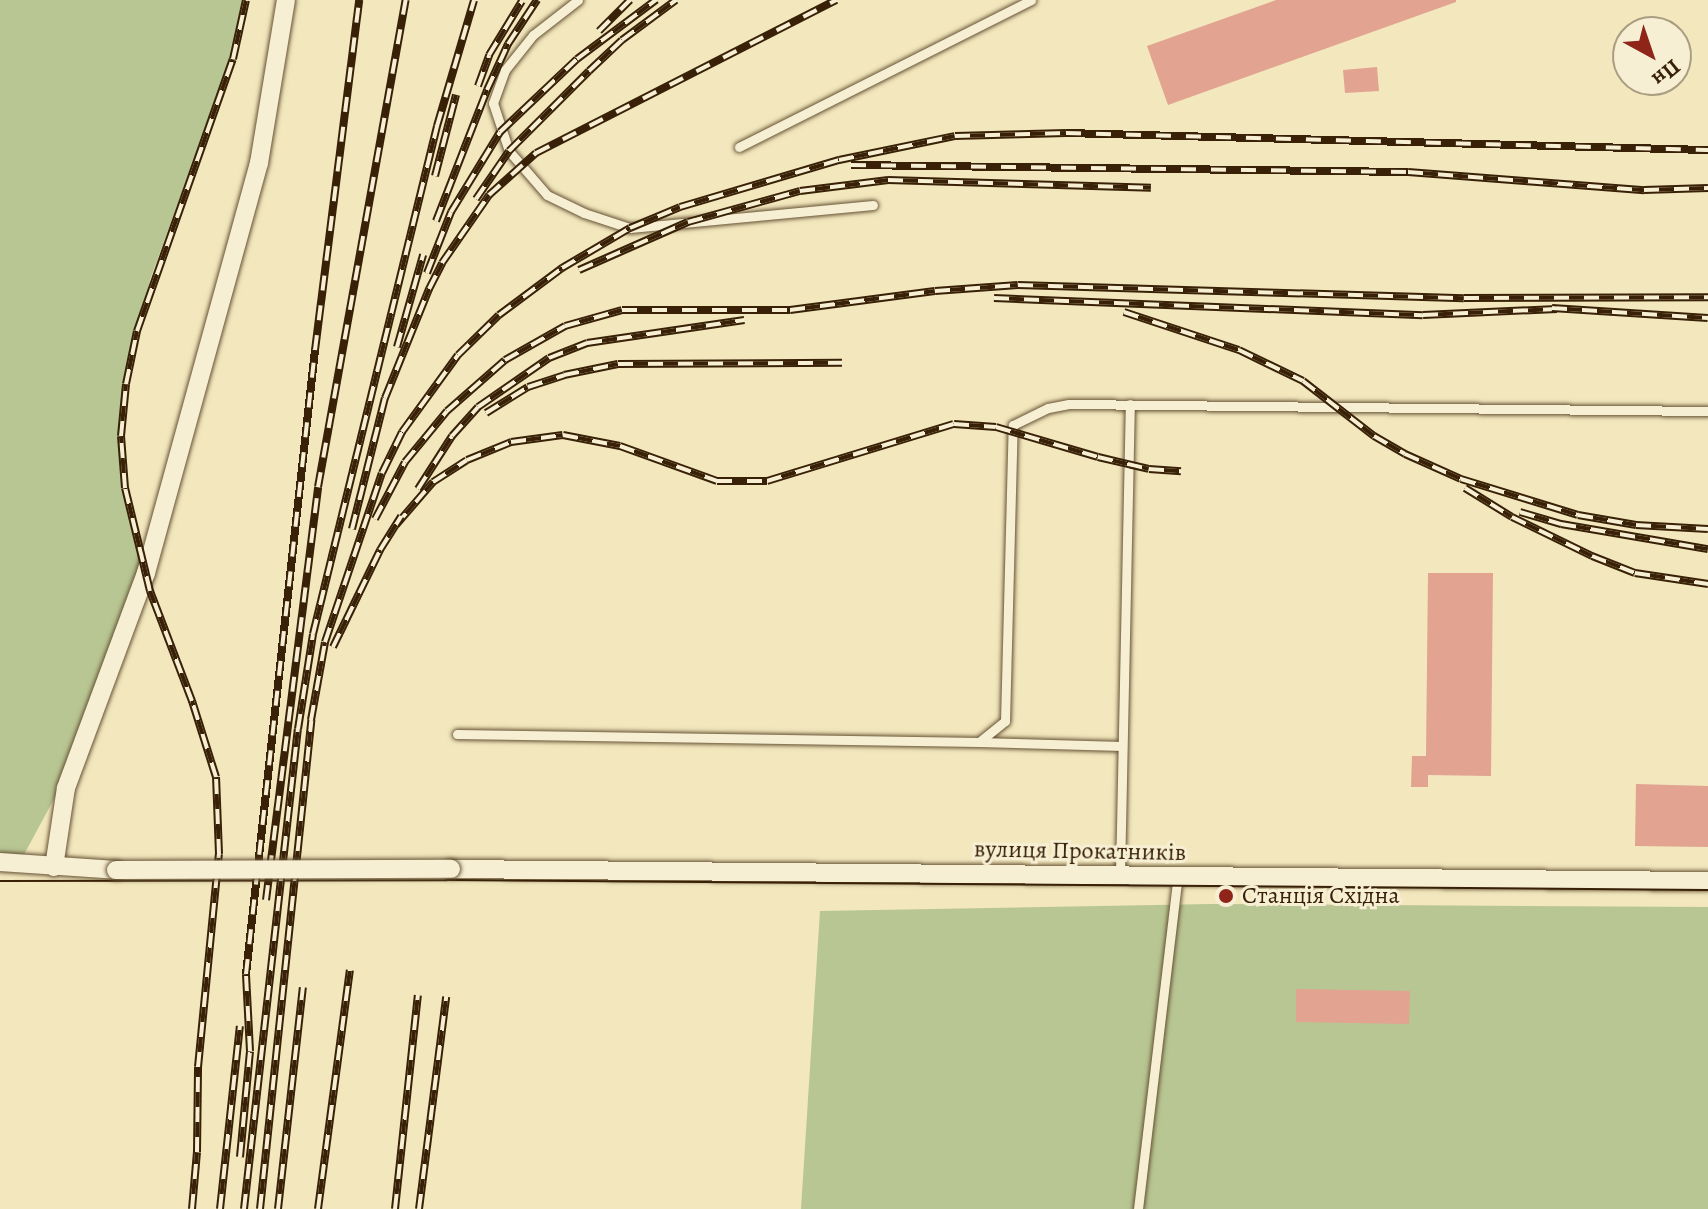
<!DOCTYPE html>
<meta charset="utf-8">
<style>
body{margin:0}
#map{position:relative;width:1708px;height:1209px;overflow:hidden;background:#f2e7bd;font-family:Alegreya,serif}
div>[style]{position:absolute}
.green>*{inset:0;background:#b8c693}
.building>*{inset:0;background:#e2a390}
.roads{filter:drop-shadow(0 0 2px #665234) drop-shadow(0 0 2px #665234)}
.lane>*{height:9px;margin:-4.5px;padding:0 4.5px;transform-origin:4.5px;border-radius:4.5px;background:#f7efd4}
.street>*{height:18px;margin:-9px;padding:0 9px;transform-origin:9px;border-radius:9px;background:#f7efd4}
.tram>*{height:2px;margin:-1px;padding:0 1px;transform-origin:1px;border-radius:1px;background:#382107}
.rail>*{height:8px;margin-top:-4px;transform-origin:0;background:repeating-linear-gradient(90deg,#f7efd4 0 15px,#382107 0 30px);box-sizing:border-box;border-block:2px solid #382107}
.bridges{filter:drop-shadow(0 0 2px #665234) drop-shadow(0 0 2px #665234)}
.street-bridge>*{height:18px;margin:-9px;padding:0 9px;transform-origin:9px;border-radius:9px;background:#f7efd4}
.dots>*{width:22px;height:22px;translate:-50% -50%;box-sizing:border-box;border:4px solid #f7efd4;border-radius:50%}
span{translate:-50% -50%;white-space:nowrap;text-align:center;line-height:1.15;-webkit-text-stroke:6px #f7efd4;paint-order:stroke}
.street-label{font-size:24px;color:#382107}
.poi-label{font-size:24px;color:#382107}
.left{translate:0 -50%;text-align:left}
.north{position:absolute;left:1612px;top:16px;width:80px;height:80px;box-sizing:border-box;background:#f7efd4;border:2px solid #ab9d82;border-radius:50%;rotate:140deg;font-size:22px;font-weight:700;line-height:32px;text-align:center;color:#382107}
.north::after{content:'';display:block;margin:auto;width:28px;height:36px;background:#8f2418;clip-path:polygon(50% 0,100% 100%,50% 72%,0 100%)}
</style>
<div id="map">
<div class="green">
<i style="clip-path:polygon(0 0,242px 0,230px 59px,150px 280px,125px 384px,120px 435px,123px 489px,142px 574px,61px 786px,20px 862px,0 859px)"></i>
<i style="clip-path:polygon(1211px 904px,1708px 907px,1708px 1209px,801px 1209px,820px 911px)"></i>
</div>
<div class="building">
<i style="clip-path:polygon(1276px 0,1456px 0,1456px 2px,1168px 105px,1147px 46px)"></i>
<i style="clip-path:polygon(1377px 67px,1379px 91px,1345px 93px,1343px 70px)"></i>
<i style="clip-path:polygon(1428px 573px,1493px 573px,1491px 776px,1428px 775px,1428px 787px,1411px 787px,1412px 756px,1426px 756px)"></i>
<i style="clip-path:polygon(1636px 784px,1708px 786px,1708px 847px,1635px 846px)"></i>
<i style="clip-path:polygon(1296px 989px,1410px 991px,1409px 1024px,1296px 1022px)"></i>
</div>
<div class="roads">
<div class="lane">
<i style="left:578px;top:0;width:57px;rotate:142.1deg"></i>
<i style="left:533px;top:35px;width:45px;rotate:128.7deg"></i>
<i style="left:505px;top:70px;width:35px;rotate:110deg"></i>
<i style="left:493px;top:103px;width:51px;rotate:71.6deg"></i>
<i style="left:509px;top:151px;width:58px;rotate:49.2deg"></i>
<i style="left:547px;top:195px;width:41px;rotate:25.9deg"></i>
<i style="left:584px;top:213px;width:48px;rotate:18.1deg"></i>
<i style="left:630px;top:228px;width:244px;rotate:-5.4deg"></i>
<i style="left:739px;top:147px;width:327px;rotate:-26.7deg"></i>
<i style="left:457px;top:734px;width:522px;rotate:0.88deg"></i>
<i style="left:979px;top:742px;width:33px;rotate:-39deg"></i>
<i style="left:1005px;top:721px;width:296px;rotate:-88.5deg"></i>
<i style="left:1013px;top:425px;width:39px;rotate:-26deg"></i>
<i style="left:1048px;top:408px;width:21px;rotate:-11deg"></i>
<i style="left:1069px;top:404px;width:639px;rotate:0.63deg"></i>
<i style="left:979px;top:742px;width:143px;rotate:1.6deg"></i>
<i style="left:1120px;top:875px;width:471px;rotate:-88.8deg"></i>
<i style="left:1138px;top:1209px;width:335px;rotate:-83.2deg"></i>
</div>
<div class="street">
<i style="left:0;top:862px;width:116px;rotate:3.9deg"></i>
<i style="left:54px;top:867px;width:80px;rotate:-81.4deg"></i>
<i style="left:66px;top:788px;width:229px;rotate:-69.6deg"></i>
<i style="left:146px;top:573px;width:425px;rotate:-74.6deg"></i>
<i style="left:259px;top:163px;width:165px;rotate:-80.6deg"></i>
<i style="left:451px;top:869px;width:1257px;rotate:0.55deg"></i>
</div>
</div>
<div class="tram">
<i style="left:0;top:881px;width:447px;rotate:-0.1deg"></i>
<i style="left:447px;top:880px;width:1261px;rotate:0.45deg"></i>
</div>
<div class="rail">
<i style="left:599px;top:31px;width:44px;rotate:-45deg"></i>
<i style="left:478px;top:86px;width:33px;rotate:-70deg"></i>
<i style="left:489px;top:55px;width:63px;rotate:-58.6deg"></i>
<i style="left:851px;top:165px;width:557px;rotate:0.72deg"></i>
<i style="left:1408px;top:172px;width:237px;rotate:4.4deg"></i>
<i style="left:1644px;top:190px;width:64px;rotate:-1.8deg"></i>
<i style="left:435px;top:176px;width:84px;rotate:-75.5deg"></i>
<i style="left:476px;top:199px;width:58px;rotate:-55.5deg"></i>
<i style="left:509px;top:151px;width:113px;rotate:-45deg"></i>
<i style="left:589px;top:71px;width:45px;rotate:-43.2deg"></i>
<i style="left:622px;top:40px;width:67px;rotate:-36.5deg"></i>
<i style="left:436px;top:221px;width:141px;rotate:-68.7deg"></i>
<i style="left:487px;top:90px;width:51px;rotate:-65.5deg"></i>
<i style="left:508px;top:44px;width:53px;rotate:-56.6deg"></i>
<i style="left:579px;top:270px;width:119px;rotate:-23.8deg"></i>
<i style="left:688px;top:222px;width:116px;rotate:-15.5deg"></i>
<i style="left:800px;top:191px;width:89px;rotate:-7.1deg"></i>
<i style="left:888px;top:180px;width:263px;rotate:1.7deg"></i>
<i style="left:427px;top:273px;width:66px;rotate:-68.5deg"></i>
<i style="left:451px;top:212px;width:94px;rotate:-58.5deg"></i>
<i style="left:500px;top:132px;width:106px;rotate:-43.5deg"></i>
<i style="left:577px;top:59px;width:99px;rotate:-36.8deg"></i>
<i style="left:994px;top:298px;width:429px;rotate:2.3deg"></i>
<i style="left:1423px;top:315px;width:134px;rotate:-2.6deg"></i>
<i style="left:1552px;top:308px;width:156px;rotate:3.7deg"></i>
<i style="left:1124px;top:312px;width:121px;rotate:18.3deg"></i>
<i style="left:1239px;top:350px;width:71px;rotate:25.8deg"></i>
<i style="left:1303px;top:381px;width:90px;rotate:37.8deg"></i>
<i style="left:1374px;top:436px;width:36px;rotate:30deg"></i>
<i style="left:1405px;top:454px;width:61px;rotate:24.1deg"></i>
<i style="left:1461px;top:479px;width:122px;rotate:17.1deg"></i>
<i style="left:1578px;top:515px;width:59px;rotate:9.8deg"></i>
<i style="left:1636px;top:525px;width:72px;rotate:3.2deg"></i>
<i style="left:397px;top:347px;width:96px;rotate:-74.2deg"></i>
<i style="left:486px;top:413px;width:49px;rotate:-31.8deg"></i>
<i style="left:528px;top:387px;width:38px;rotate:-18deg"></i>
<i style="left:564px;top:375px;width:55px;rotate:-11.5deg"></i>
<i style="left:618px;top:364px;width:224px;rotate:-0.3deg"></i>
<i style="left:1465px;top:488px;width:55px;rotate:31.7deg"></i>
<i style="left:1512px;top:517px;width:89px;rotate:26deg"></i>
<i style="left:1592px;top:556px;width:46px;rotate:21.6deg"></i>
<i style="left:1635px;top:573px;width:74px;rotate:8.6deg"></i>
<i style="left:418px;top:489px;width:63px;rotate:-57.3deg"></i>
<i style="left:452px;top:436px;width:39px;rotate:-48deg"></i>
<i style="left:478px;top:407px;width:86px;rotate:-34.6deg"></i>
<i style="left:549px;top:358px;width:41px;rotate:-21.5deg"></i>
<i style="left:587px;top:343px;width:159px;rotate:-8.3deg"></i>
<i style="left:1520px;top:512px;width:43px;rotate:16.3deg"></i>
<i style="left:1561px;top:524px;width:149px;rotate:9.7deg"></i>
<i style="left:375px;top:519px;width:64px;rotate:-62.2deg"></i>
<i style="left:405px;top:462px;width:66px;rotate:-50.5deg"></i>
<i style="left:447px;top:411px;width:77px;rotate:-41.3deg"></i>
<i style="left:505px;top:360px;width:69px;rotate:-29.5deg"></i>
<i style="left:565px;top:326px;width:59px;rotate:-15.7deg"></i>
<i style="left:622px;top:310px;width:168px"></i>
<i style="left:790px;top:310px;width:146px;rotate:-7.5deg"></i>
<i style="left:935px;top:291px;width:83px;rotate:-4.1deg"></i>
<i style="left:1018px;top:285px;width:446px;rotate:1.7deg"></i>
<i style="left:1464px;top:298px;width:244px;rotate:-0.2deg"></i>
<i style="left:396px;top:525px;width:57px;rotate:-49.3deg"></i>
<i style="left:433px;top:482px;width:40px;rotate:-32.9deg"></i>
<i style="left:467px;top:460px;width:48px;rotate:-22.2deg"></i>
<i style="left:511px;top:442px;width:52px;rotate:-7.7deg"></i>
<i style="left:563px;top:435px;width:58px;rotate:10.9deg"></i>
<i style="left:620px;top:446px;width:103px;rotate:19.8deg"></i>
<i style="left:717px;top:481px;width:50px"></i>
<i style="left:767px;top:481px;width:195px;rotate:-17deg"></i>
<i style="left:954px;top:424px;width:42px;rotate:4.1deg"></i>
<i style="left:996px;top:427px;width:106px;rotate:16.4deg"></i>
<i style="left:1098px;top:457px;width:52px;rotate:13.2deg"></i>
<i style="left:1149px;top:469px;width:32px;rotate:4deg"></i>
<i style="left:352px;top:529px;width:135px;rotate:-75.9deg"></i>
<i style="left:385px;top:398px;width:118px;rotate:-68deg"></i>
<i style="left:429px;top:289px;width:29px;rotate:-63deg"></i>
<i style="left:442px;top:263px;width:83px;rotate:-55.3deg"></i>
<i style="left:489px;top:195px;width:63px;rotate:-41.8deg"></i>
<i style="left:536px;top:153px;width:337px;rotate:-27deg"></i>
<i style="left:333px;top:647px;width:108px;rotate:-64.1deg"></i>
<i style="left:380px;top:550px;width:40px;rotate:-58deg"></i>
<i style="left:266px;top:900px;width:416px;rotate:-82.8deg"></i>
<i style="left:318px;top:487px;width:495px;rotate:-79.8deg"></i>
<i style="left:240px;top:1157px;width:106px;rotate:-84.6deg"></i>
<i style="left:250px;top:1051px;width:77px;rotate:-93deg"></i>
<i style="left:246px;top:974px;width:628px;rotate:-83.69deg"></i>
<i style="left:315px;top:350px;width:353px;rotate:-82.8deg"></i>
<i style="left:192px;top:1209px;width:57px;rotate:-85deg"></i>
<i style="left:197px;top:1152px;width:85px;rotate:-89.3deg"></i>
<i style="left:198px;top:1067px;width:214px;rotate:-84.4deg"></i>
<i style="left:219px;top:854px;width:77px;rotate:-92.2deg"></i>
<i style="left:216px;top:777px;width:80px;rotate:-107.5deg"></i>
<i style="left:192px;top:701px;width:118px;rotate:-110.9deg"></i>
<i style="left:150px;top:591px;width:106px;rotate:-103.6deg"></i>
<i style="left:125px;top:488px;width:52px;rotate:-94.4deg"></i>
<i style="left:121px;top:436px;width:52px;rotate:-84.5deg"></i>
<i style="left:126px;top:384px;width:54px;rotate:-78.3deg"></i>
<i style="left:137px;top:331px;width:288px;rotate:-70.6deg"></i>
<i style="left:233px;top:59px;width:60px;rotate:-77.6deg"></i>
<i style="left:220px;top:1209px;width:184px;rotate:-83.8deg"></i>
<i style="left:244px;top:1209px;width:483px;rotate:-83.6deg"></i>
<i style="left:298px;top:729px;width:96px;rotate:-81deg"></i>
<i style="left:313px;top:634px;width:523px;rotate:-76.28deg"></i>
<i style="left:437px;top:126px;width:131px;rotate:-73.6deg"></i>
<i style="left:260px;top:1209px;width:492px;rotate:-84deg"></i>
<i style="left:311px;top:720px;width:79px;rotate:-79.8deg"></i>
<i style="left:325px;top:642px;width:178px;rotate:-71.4deg"></i>
<i style="left:382px;top:473px;width:46px;rotate:-64deg"></i>
<i style="left:402px;top:432px;width:95px;rotate:-54deg"></i>
<i style="left:458px;top:355px;width:57px;rotate:-44.3deg"></i>
<i style="left:499px;top:315px;width:79px;rotate:-36.7deg"></i>
<i style="left:562px;top:268px;width:79px;rotate:-30.5deg"></i>
<i style="left:630px;top:228px;width:54px;rotate:-22.8deg"></i>
<i style="left:680px;top:207px;width:166px;rotate:-16.5deg"></i>
<i style="left:839px;top:160px;width:118px;rotate:-11.7deg"></i>
<i style="left:955px;top:136px;width:111px;rotate:-1.5deg"></i>
<i style="left:1066px;top:133px;width:642px;rotate:1.52deg"></i>
<i style="left:278px;top:1209px;width:223px;rotate:-83.6deg"></i>
<i style="left:318px;top:1209px;width:241px;rotate:-82.4deg"></i>
<i style="left:395px;top:1209px;width:215px;rotate:-83.9deg"></i>
<i style="left:419px;top:1209px;width:214px;rotate:-82.7deg"></i>
</div>
<div class="bridges">
<div class="street-bridge">
<i style="left:116px;top:870px;width:335px;rotate:-0.2deg"></i>
</div>
</div>
<div class="dots">
<i style="left:1226px;top:896px;background:#8f2418"></i>
</div>
<div class="street-label">
<span style="left:1080px;top:851px;rotate:1deg">вулиця Прокатників</span>
</div>
<div class="poi-label">
<span class="left" style="left:1242px;top:896px">Станція Східна</span>
</div>
<div class="north">Пн</div>
</div>
